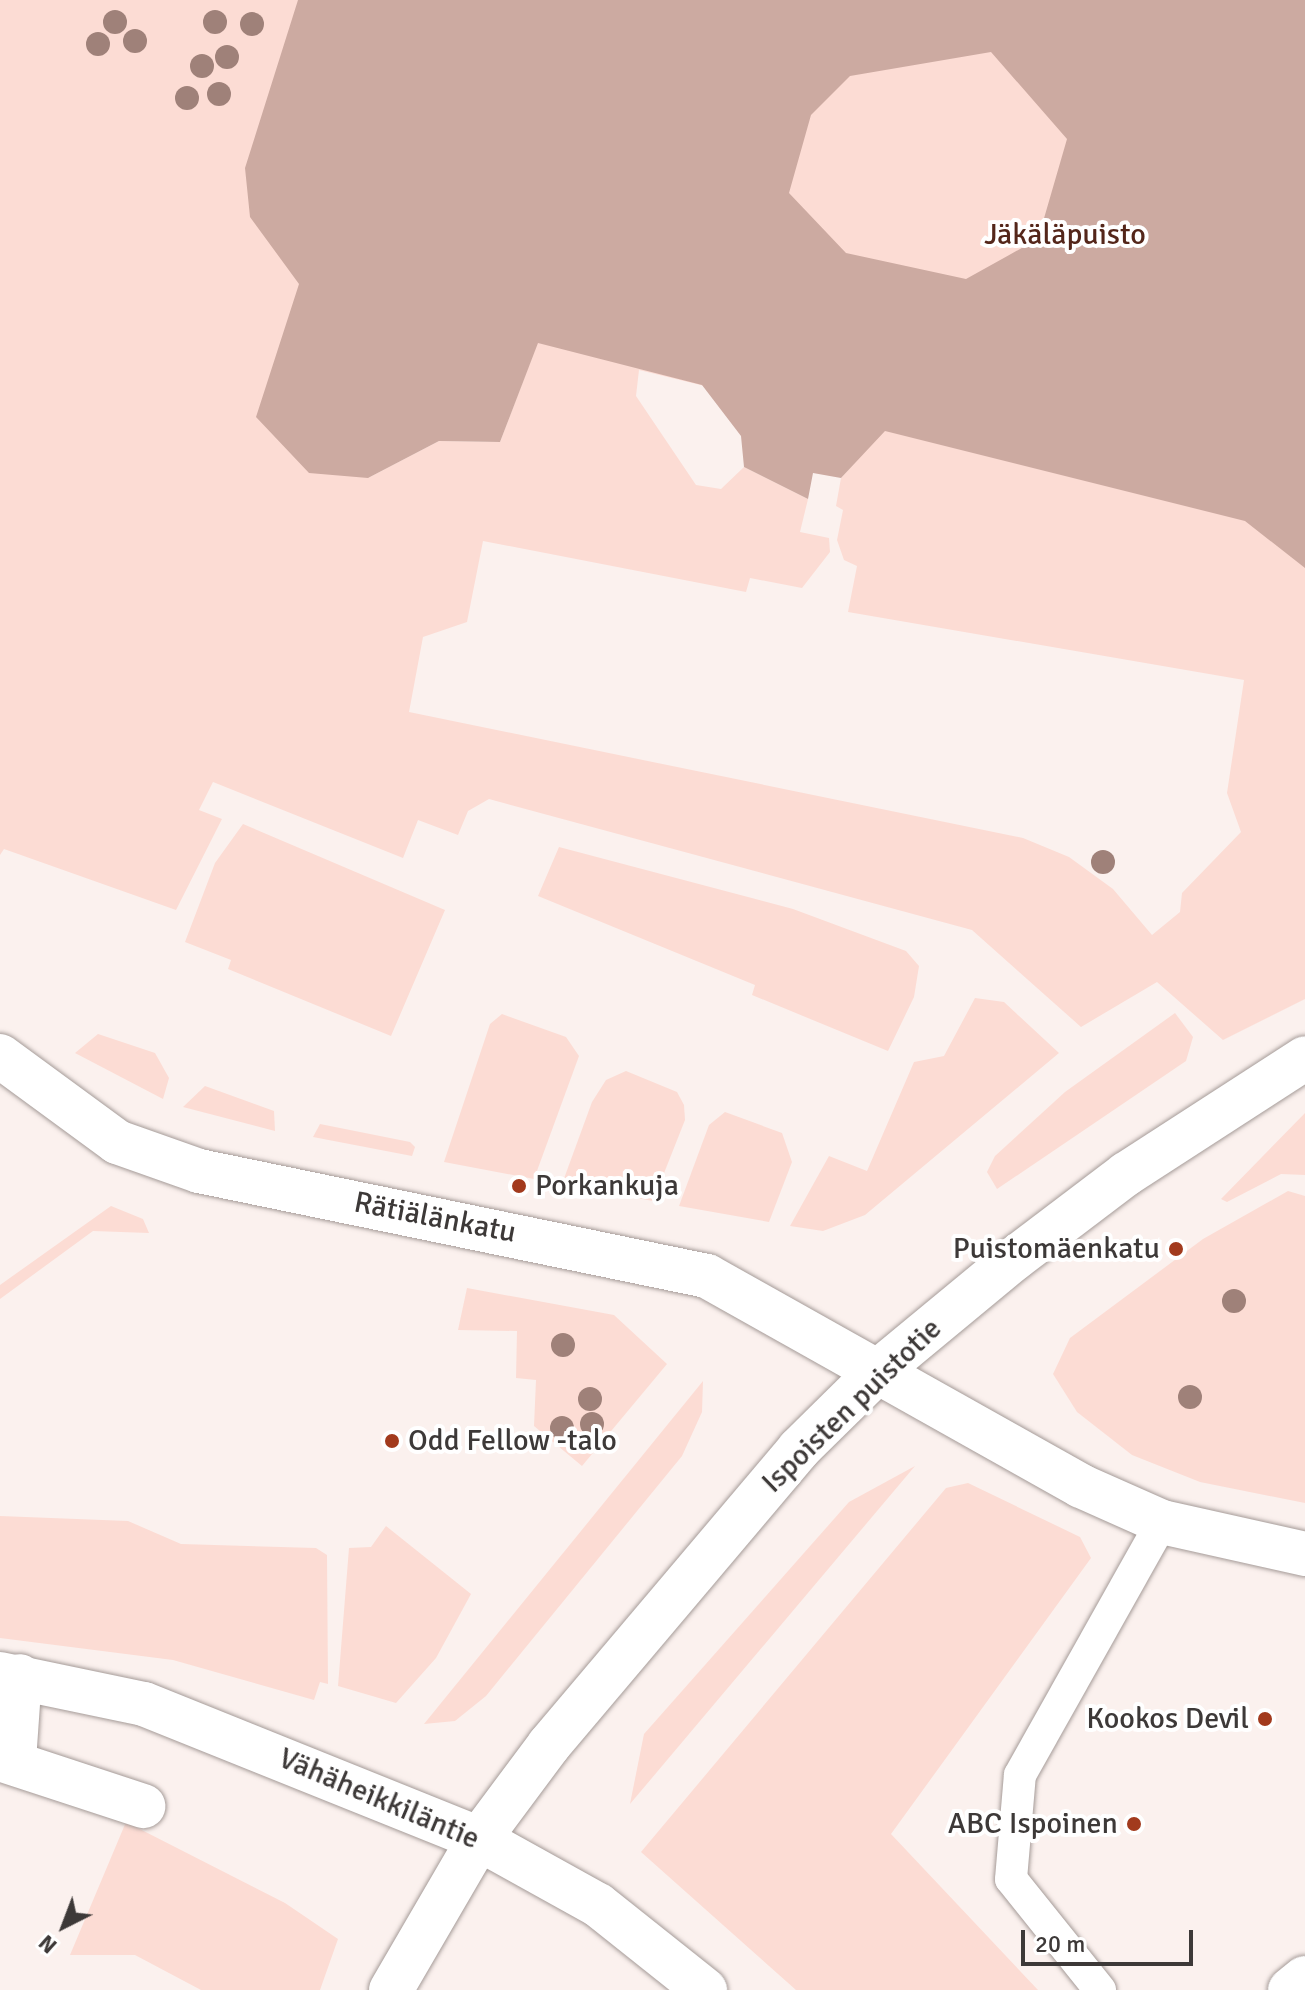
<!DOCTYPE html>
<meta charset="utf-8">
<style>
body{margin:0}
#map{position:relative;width:1305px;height:1990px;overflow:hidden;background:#fbf1ee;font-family:Signika,sans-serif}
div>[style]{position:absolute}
.green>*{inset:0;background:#fcdcd4}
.forest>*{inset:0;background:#ccaaa1}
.roads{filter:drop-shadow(0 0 2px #a59b98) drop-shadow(0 0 2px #a59b98)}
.service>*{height:32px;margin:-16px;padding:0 16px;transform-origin:16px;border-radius:16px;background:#fff}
.minor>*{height:44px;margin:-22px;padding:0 22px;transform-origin:22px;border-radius:22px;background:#fff}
.tertiary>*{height:44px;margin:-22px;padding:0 22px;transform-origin:22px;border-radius:22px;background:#fff}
.secondary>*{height:44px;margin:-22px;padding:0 22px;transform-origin:22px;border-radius:22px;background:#fff}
.trees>*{width:24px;height:24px;margin:-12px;border-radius:50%;background:#9f8179}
.dots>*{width:22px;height:22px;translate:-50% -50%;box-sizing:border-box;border:4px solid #fff;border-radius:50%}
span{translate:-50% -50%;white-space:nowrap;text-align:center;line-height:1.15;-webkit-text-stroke:8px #fff;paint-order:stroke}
.park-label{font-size:30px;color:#54261a}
.poi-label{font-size:30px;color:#3d3938}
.left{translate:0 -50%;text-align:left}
.right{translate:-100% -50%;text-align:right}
.street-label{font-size:30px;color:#3d3938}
.north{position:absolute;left:24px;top:1886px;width:80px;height:80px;-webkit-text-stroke:6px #fff;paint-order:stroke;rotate:222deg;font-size:22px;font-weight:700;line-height:32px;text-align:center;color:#3d3938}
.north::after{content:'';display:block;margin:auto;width:28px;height:36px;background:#3d3938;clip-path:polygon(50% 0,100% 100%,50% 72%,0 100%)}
.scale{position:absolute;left:1021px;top:1930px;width:172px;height:36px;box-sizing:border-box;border:4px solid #3d3938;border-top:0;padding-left:10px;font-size:24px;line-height:28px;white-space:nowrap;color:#3d3938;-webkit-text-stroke:6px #fff;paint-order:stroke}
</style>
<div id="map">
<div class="green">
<i style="clip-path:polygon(evenodd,0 0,1305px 0,1305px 999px,1223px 1040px,1157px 982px,1081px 1027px,972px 930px,489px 799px,468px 811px,458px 835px,418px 820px,403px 858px,213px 782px,199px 810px,222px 819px,176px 910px,4px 849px,0 855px,0 0,537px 344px,500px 442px,439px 441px,368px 478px,537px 344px,0 0,639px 370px,884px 430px,841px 478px,836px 506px,843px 510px,837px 540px,844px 560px,857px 566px,848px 612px,1244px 680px,1227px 793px,1241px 832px,1182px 893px,1180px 912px,1152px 935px,1113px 889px,1069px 857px,1023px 838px,409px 712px,423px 637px,467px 622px,483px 541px,746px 592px,750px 578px,802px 588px,830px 552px,829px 538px,800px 532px,808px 499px,744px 467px,721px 489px,696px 485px,636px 396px,639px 370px)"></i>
<i style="clip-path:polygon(243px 824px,445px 910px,391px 1036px,228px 969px,231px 960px,185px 942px,215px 863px)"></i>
<i style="clip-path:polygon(559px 847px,793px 909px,906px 951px,919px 966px,914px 997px,888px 1051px,752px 995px,755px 985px,538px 896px)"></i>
<i style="clip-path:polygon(975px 998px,1004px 1002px,1059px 1053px,865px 1215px,823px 1231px,790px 1226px,829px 1156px,867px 1171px,914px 1062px,944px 1056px)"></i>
<i style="clip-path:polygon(1175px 1013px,1193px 1037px,1186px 1061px,997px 1189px,987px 1172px,995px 1156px,1065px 1092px)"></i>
<i style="clip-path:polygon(502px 1014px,566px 1037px,579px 1056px,534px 1179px,444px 1162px,490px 1024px)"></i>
<i style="clip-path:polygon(98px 1034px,155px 1053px,169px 1078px,163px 1099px,75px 1053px)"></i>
<i style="clip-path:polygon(626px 1071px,677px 1092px,684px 1105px,685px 1120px,653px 1201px,562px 1184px,592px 1102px,606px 1080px)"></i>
<i style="clip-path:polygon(205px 1086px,274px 1111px,275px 1131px,183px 1107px)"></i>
<i style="clip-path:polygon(725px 1112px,782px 1133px,792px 1162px,769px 1222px,679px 1206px,709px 1125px)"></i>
<i style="clip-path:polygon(1305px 1113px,1305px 1175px,1281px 1174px,1227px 1202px,1221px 1199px)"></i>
<i style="clip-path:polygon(320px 1124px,410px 1142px,415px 1147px,412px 1156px,313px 1137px)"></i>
<i style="clip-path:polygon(1288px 1191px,1305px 1196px,1305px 1503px,1200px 1482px,1132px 1455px,1077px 1412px,1053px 1374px,1070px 1338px,1203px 1239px)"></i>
<i style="clip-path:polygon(111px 1206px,143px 1219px,149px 1233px,93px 1231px,0 1299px,0 1285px)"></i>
<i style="clip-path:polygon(467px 1288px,614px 1315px,667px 1364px,582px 1466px,534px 1426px,536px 1380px,516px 1378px,517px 1331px,458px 1330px)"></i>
<i style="clip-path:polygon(703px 1381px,702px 1412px,682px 1456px,486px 1696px,455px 1721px,424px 1724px)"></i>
<i style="clip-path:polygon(915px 1466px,630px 1804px,644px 1734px,849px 1502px)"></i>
<i style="clip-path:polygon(968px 1483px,1080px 1537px,1091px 1558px,891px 1834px,1038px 1990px,796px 1990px,641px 1852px,946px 1488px)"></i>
<i style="clip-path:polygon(0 1516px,128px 1521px,181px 1544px,316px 1548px,327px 1555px,328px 1684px,320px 1682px,314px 1700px,173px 1660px,0 1638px)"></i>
<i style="clip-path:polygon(386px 1526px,471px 1594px,436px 1658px,396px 1703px,338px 1686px,349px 1548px,371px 1547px)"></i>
<i style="clip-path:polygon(126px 1822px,285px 1903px,338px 1939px,320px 1990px,201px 1990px,135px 1955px,70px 1955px)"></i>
</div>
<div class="forest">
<i style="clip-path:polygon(evenodd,298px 0,1305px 0,1305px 568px,1245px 521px,885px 431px,841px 478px,813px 473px,808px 499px,744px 467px,741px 436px,702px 385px,538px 343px,500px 442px,439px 441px,368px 478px,309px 473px,256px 417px,299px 284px,250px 217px,245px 168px,298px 0,991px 52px,1067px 139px,1038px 239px,966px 279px,846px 253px,789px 193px,811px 115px,850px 76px,991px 52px)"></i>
</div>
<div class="roads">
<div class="service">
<i style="left:1100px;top:1990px;width:142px;rotate:-128.7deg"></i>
<i style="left:1011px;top:1879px;width:104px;rotate:-85.1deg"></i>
<i style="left:1020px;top:1775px;width:290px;rotate:-60.7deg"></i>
</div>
<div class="minor">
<i style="left:0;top:1056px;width:145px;rotate:36.3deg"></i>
<i style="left:117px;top:1142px;width:87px;rotate:19.5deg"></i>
<i style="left:199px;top:1171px;width:519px;rotate:11.68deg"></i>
<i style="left:707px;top:1276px;width:429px;rotate:29.3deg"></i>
<i style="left:1081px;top:1486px;width:89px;rotate:24deg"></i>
<i style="left:1162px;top:1522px;width:147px;rotate:12.6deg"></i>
<i style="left:0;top:1759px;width:151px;rotate:18.2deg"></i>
<i style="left:14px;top:1761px;width:85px;rotate:-86deg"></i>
<i style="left:1290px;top:1990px;width:19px;rotate:-39deg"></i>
</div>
<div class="tertiary">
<i style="left:0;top:1674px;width:147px;rotate:11.8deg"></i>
<i style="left:144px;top:1704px;width:361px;rotate:21.9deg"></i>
<i style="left:479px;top:1839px;width:136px;rotate:29deg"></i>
<i style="left:598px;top:1905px;width:137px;rotate:38.5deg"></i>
</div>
<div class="secondary">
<i style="left:391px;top:1990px;width:175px;rotate:-59.8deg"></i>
<i style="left:479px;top:1839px;width:117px;rotate:-53.3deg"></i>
<i style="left:549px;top:1745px;width:387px;rotate:-49.8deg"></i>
<i style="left:799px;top:1449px;width:108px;rotate:-44.6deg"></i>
<i style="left:876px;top:1373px;width:179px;rotate:-39.6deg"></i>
<i style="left:1014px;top:1259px;width:141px;rotate:-37.2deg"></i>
<i style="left:1126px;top:1174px;width:213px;rotate:-32.9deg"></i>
</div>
</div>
<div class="trees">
<i style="left:115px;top:22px"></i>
<i style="left:215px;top:22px"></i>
<i style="left:252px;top:24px"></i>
<i style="left:135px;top:41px"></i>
<i style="left:98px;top:44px"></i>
<i style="left:227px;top:57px"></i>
<i style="left:202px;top:66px"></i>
<i style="left:219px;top:94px"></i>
<i style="left:187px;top:98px"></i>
<i style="left:1103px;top:862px"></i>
<i style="left:1234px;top:1301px"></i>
<i style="left:563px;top:1345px"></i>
<i style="left:1190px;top:1397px"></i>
<i style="left:590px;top:1399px"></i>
<i style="left:592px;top:1424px"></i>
<i style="left:562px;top:1428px"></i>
</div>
<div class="dots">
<i style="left:519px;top:1186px;background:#a23a1d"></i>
<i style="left:1176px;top:1249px;background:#a23a1d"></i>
<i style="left:392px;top:1441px;background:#a23a1d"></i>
<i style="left:1265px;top:1719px;background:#a23a1d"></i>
<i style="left:1134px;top:1824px;background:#a23a1d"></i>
</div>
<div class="park-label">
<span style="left:1065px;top:235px">Jäkäläpuisto</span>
</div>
<div class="poi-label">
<span class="left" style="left:535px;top:1186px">Porkankuja</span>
<span class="right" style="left:1160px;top:1249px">Puistomäenkatu</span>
<span class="left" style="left:408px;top:1441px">Odd Fellow -talo</span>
<span class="right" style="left:1249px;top:1719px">Kookos Devil</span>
<span class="right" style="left:1118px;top:1824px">ABC Ispoinen</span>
</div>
<div class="street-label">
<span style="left:435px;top:1218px;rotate:11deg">Rätiälänkatu</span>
<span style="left:852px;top:1406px;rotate:-44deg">Ispoisten puistotie</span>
<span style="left:379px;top:1799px;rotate:23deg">Vähäheikkiläntie</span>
</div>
<div class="north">N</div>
<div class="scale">20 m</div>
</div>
